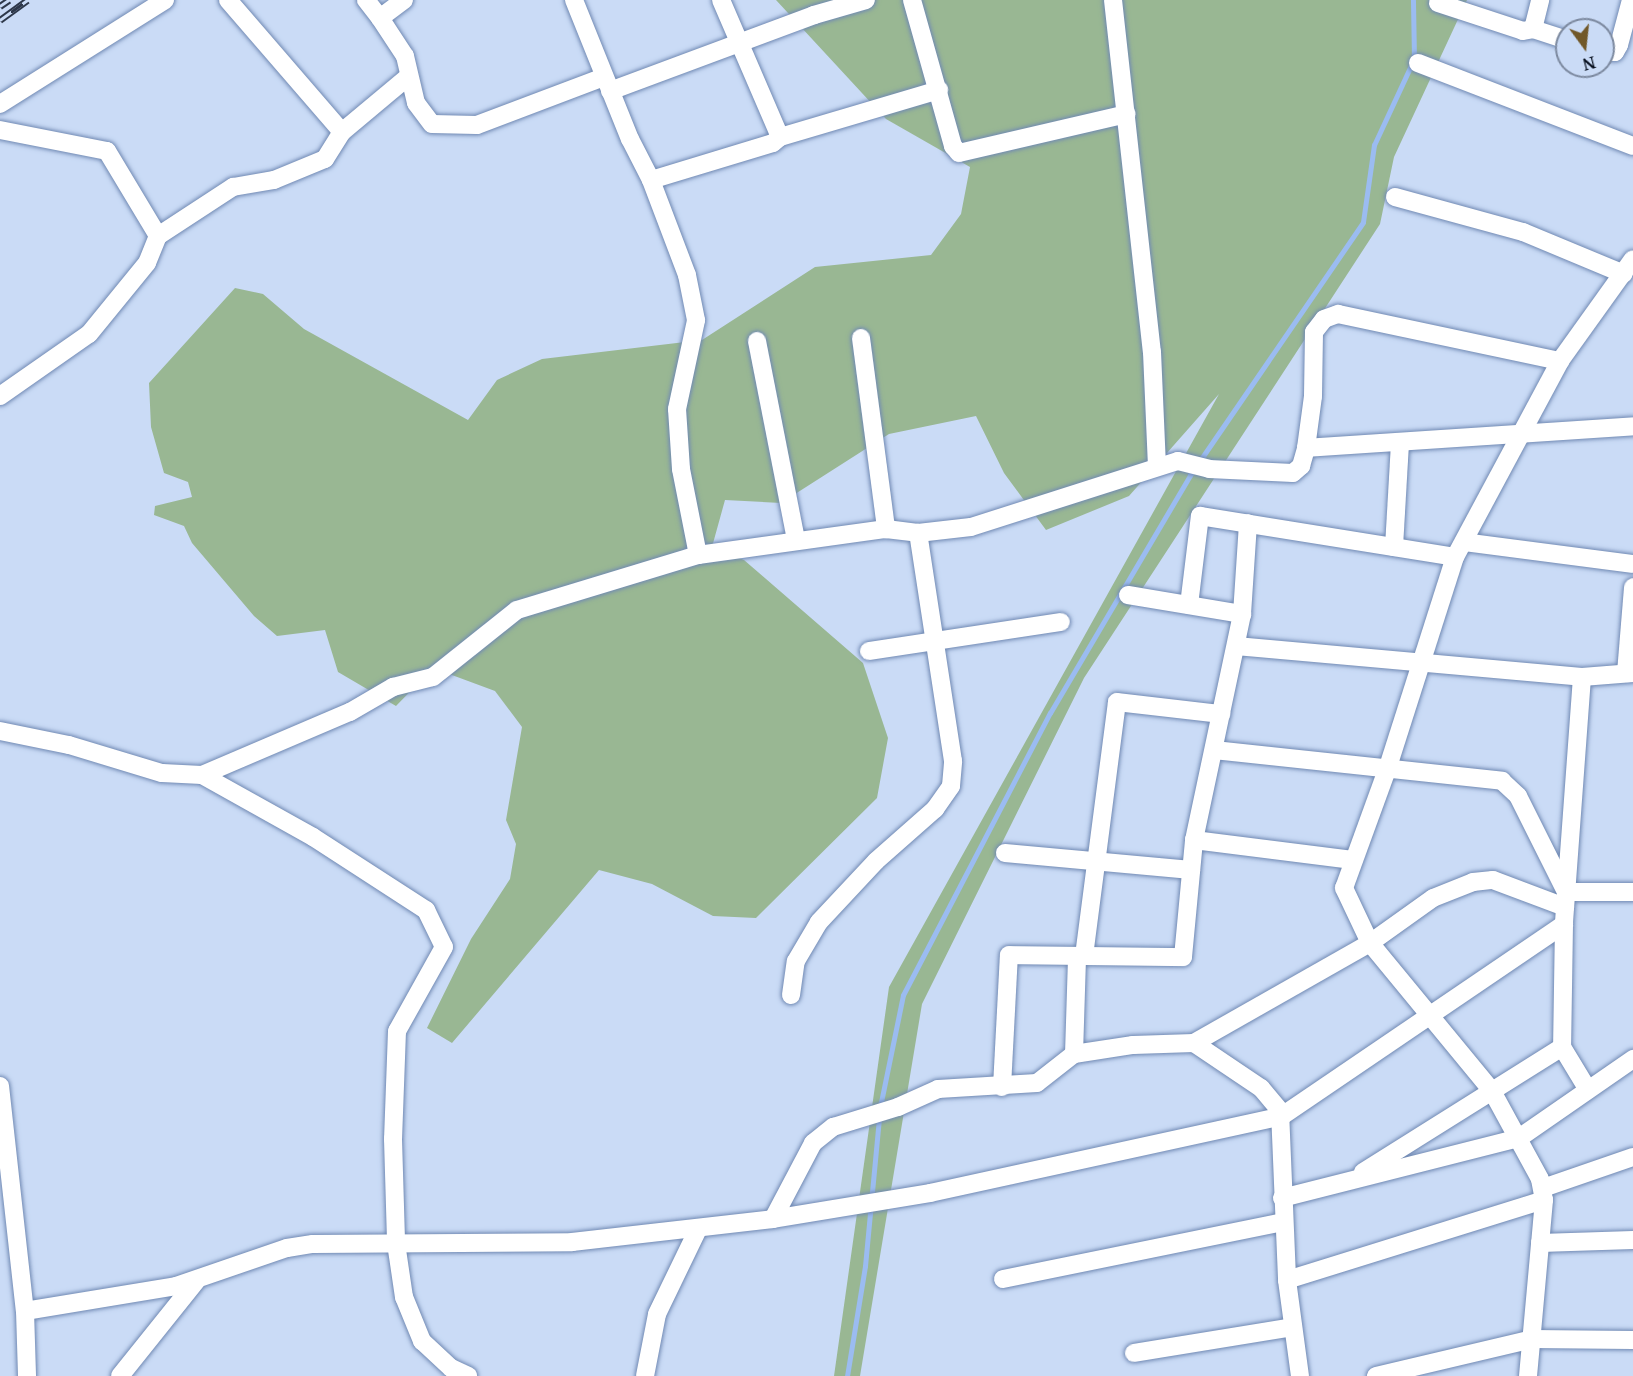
<!DOCTYPE html>
<style>
body{margin:0}
#map{position:relative;width:1633px;height:1376px;overflow:hidden;background:#cadbf6;font-family:"Noto Serif",serif}
div>[style]{position:absolute}
.green>*{inset:0;background:#99b793}
.stream>*{height:5px;margin:-2.5px;padding:0 2.5px;transform-origin:2.5px;border-radius:2.5px;background:#9bbcf1}
.roads{filter:drop-shadow(0 0 2px #7089b3) drop-shadow(0 0 2px #7089b3)}
.minor>*{height:18px;margin:-9px;padding:0 9px;transform-origin:9px;border-radius:9px;background:#fff}
.rail>*{height:7px;margin-top:-3.5px;transform-origin:0;background:repeating-linear-gradient(90deg,#cadbf6 0 14px,#2e384a 0 28px);box-sizing:border-box;border-block:2px solid #2e384a}
span{translate:-50% -50%;white-space:nowrap;text-align:center;line-height:1.15;-webkit-text-stroke:4.5px #cadbf6;paint-order:stroke}
.north{position:absolute;left:1555px;top:18px;width:60px;height:60px;box-sizing:border-box;background:#cadbf6;border:2px solid #7c899f;border-radius:50%;rotate:165deg;font-size:16px;font-weight:700;line-height:24px;text-align:center;color:#060e1d}
.north::after{content:'';display:block;margin:auto;width:21px;height:27px;background:#715829;clip-path:polygon(50% 0,100% 100%,50% 72%,0 100%)}
</style>
<div id="map">
<div class="green">
<i style="clip-path:polygon(776px 0,1467px 0,1394px 157px,1380px 224px,1084px 678px,922px 1004px,860px 1376px,834px 1376px,889px 987px,1219px 394px,1129px 496px,1046px 530px,1004px 473px,976px 416px,889px 434px,781px 503px,725px 500px,712px 547px,744px 560px,863px 663px,888px 738px,877px 798px,756px 918px,713px 916px,652px 884px,599px 870px,452px 1043px,427px 1028px,471px 939px,510px 879px,516px 844px,506px 820px,522px 727px,495px 691px,433px 668px,396px 706px,338px 672px,325px 630px,277px 636px,254px 616px,192px 543px,184px 526px,154px 515px,155px 506px,192px 497px,188px 482px,164px 473px,151px 427px,149px 383px,235px 288px,263px 294px,304px 329px,468px 420px,497px 380px,542px 359px,702px 340px,815px 267px,931px 255px,961px 214px,970px 167px,886px 119px)"></i>
</div>
<div class="stream">
<i style="left:847px;top:1376px;width:111px;rotate:-80.7deg"></i>
<i style="left:865px;top:1266px;width:160px;rotate:-84.6deg"></i>
<i style="left:880px;top:1107px;width:114px;rotate:-78.4deg"></i>
<i style="left:903px;top:995px;width:318px;rotate:-62.5deg"></i>
<i style="left:1050px;top:713px;width:276px;rotate:-59.5deg"></i>
<i style="left:1190px;top:475px;width:306px;rotate:-55.6deg"></i>
<i style="left:1363px;top:222px;width:78px;rotate:-81.9deg"></i>
<i style="left:1374px;top:145px;width:95px;rotate:-65.1deg"></i>
<i style="left:1414px;top:59px;width:59px;rotate:-91deg"></i>
</div>
<div class="roads">
<div class="minor">
<i style="left:228px;top:0;width:174px;rotate:49.2deg"></i>
<i style="left:366px;top:0;width:23px;rotate:52deg"></i>
<i style="left:380px;top:18px;width:30px;rotate:-37deg"></i>
<i style="left:574px;top:0;width:150px;rotate:68.1deg"></i>
<i style="left:630px;top:139px;width:46px;rotate:62.9deg"></i>
<i style="left:912px;top:0;width:152px;rotate:74.3deg"></i>
<i style="left:953px;top:146px;width:9px;rotate:49deg"></i>
<i style="left:959px;top:153px;width:172px;rotate:-13.1deg"></i>
<i style="left:1113px;top:0;width:354px;rotate:83.7deg"></i>
<i style="left:1152px;top:352px;width:113px;rotate:87.5deg"></i>
<i style="left:1438px;top:3px;width:89px;rotate:18.2deg"></i>
<i style="left:1523px;top:31px;width:10px;rotate:-11deg"></i>
<i style="left:1533px;top:29px;width:36px;rotate:18deg"></i>
<i style="left:380px;top:18px;width:45px;rotate:56.7deg"></i>
<i style="left:405px;top:56px;width:48px;rotate:76.8deg"></i>
<i style="left:416px;top:103px;width:26px;rotate:53deg"></i>
<i style="left:432px;top:124px;width:45px;rotate:1.3deg"></i>
<i style="left:477px;top:125px;width:136px;rotate:-20.7deg"></i>
<i style="left:1533px;top:29px;width:30px;rotate:-76deg"></i>
<i style="left:1603px;top:51px;width:12px;rotate:5deg"></i>
<i style="left:1615px;top:52px;width:8px;rotate:-60deg"></i>
<i style="left:1619px;top:45px;width:47px;rotate:-75.1deg"></i>
<i style="left:1418px;top:63px;width:230px;rotate:21.1deg"></i>
<i style="left:610px;top:91px;width:218px;rotate:-20.4deg"></i>
<i style="left:814px;top:15px;width:54px;rotate:-16.1deg"></i>
<i style="left:0;top:104px;width:195px;rotate:-32.2deg"></i>
<i style="left:0;top:130px;width:109px;rotate:11.1deg"></i>
<i style="left:107px;top:151px;width:99px;rotate:59deg"></i>
<i style="left:780px;top:137px;width:166px;rotate:-16.5deg"></i>
<i style="left:1395px;top:197px;width:133px;rotate:15.3deg"></i>
<i style="left:1523px;top:232px;width:109px;rotate:22.6deg"></i>
<i style="left:861px;top:338px;width:193px;rotate:82.5deg"></i>
<i style="left:757px;top:341px;width:202px;rotate:78.9deg"></i>
<i style="left:0;top:396px;width:108px;rotate:-34.9deg"></i>
<i style="left:89px;top:334px;width:92px;rotate:-50.8deg"></i>
<i style="left:147px;top:263px;width:29px;rotate:-68deg"></i>
<i style="left:158px;top:236px;width:90px;rotate:-33.2deg"></i>
<i style="left:233px;top:187px;width:42px;rotate:-9.7deg"></i>
<i style="left:274px;top:180px;width:55px;rotate:-22.4deg"></i>
<i style="left:325px;top:159px;width:32px;rotate:-58deg"></i>
<i style="left:342px;top:132px;width:87px;rotate:-39.9deg"></i>
<i style="left:1306px;top:448px;width:328px;rotate:-3.8deg"></i>
<i style="left:1464px;top:542px;width:170px;rotate:7.4deg"></i>
<i style="left:1394px;top:547px;width:103px;rotate:-86.7deg"></i>
<i style="left:698px;top:555px;width:88px;rotate:-101.2deg"></i>
<i style="left:681px;top:469px;width:60px;rotate:-93.8deg"></i>
<i style="left:677px;top:409px;width:91px;rotate:-77.9deg"></i>
<i style="left:696px;top:320px;width:46px;rotate:-101.3deg"></i>
<i style="left:687px;top:275px;width:102px;rotate:-110.8deg"></i>
<i style="left:651px;top:180px;width:127px;rotate:-16.9deg"></i>
<i style="left:773px;top:143px;width:9px;rotate:-41deg"></i>
<i style="left:780px;top:137px;width:149px;rotate:-113.3deg"></i>
<i style="left:1128px;top:595px;width:116px;rotate:9.5deg"></i>
<i style="left:1189px;top:605px;width:90px;rotate:-83deg"></i>
<i style="left:1200px;top:516px;width:258px;rotate:9.1deg"></i>
<i style="left:1236px;top:646px;width:347px;rotate:5.1deg"></i>
<i style="left:1582px;top:677px;width:51px;rotate:-4.5deg"></i>
<i style="left:869px;top:651px;width:194px;rotate:-8.6deg"></i>
<i style="left:1626px;top:673px;width:86px;rotate:-85.3deg"></i>
<i style="left:1582px;top:677px;width:248px;rotate:94.2deg"></i>
<i style="left:1564px;top:924px;width:123px;rotate:90.9deg"></i>
<i style="left:1562px;top:1047px;width:50px;rotate:58.8deg"></i>
<i style="left:0;top:731px;width:70px;rotate:11.5deg"></i>
<i style="left:69px;top:745px;width:97px;rotate:16.8deg"></i>
<i style="left:162px;top:773px;width:40px;rotate:2.9deg"></i>
<i style="left:202px;top:775px;width:127px;rotate:29.2deg"></i>
<i style="left:313px;top:837px;width:135px;rotate:32.9deg"></i>
<i style="left:426px;top:910px;width:41px;rotate:64.1deg"></i>
<i style="left:444px;top:947px;width:96px;rotate:119.2deg"></i>
<i style="left:397px;top:1031px;width:108px;rotate:92.1deg"></i>
<i style="left:393px;top:1139px;width:104px;rotate:88.3deg"></i>
<i style="left:396px;top:1243px;width:55px;rotate:81.6deg"></i>
<i style="left:404px;top:1297px;width:48px;rotate:67.8deg"></i>
<i style="left:422px;top:1341px;width:40px;rotate:43deg"></i>
<i style="left:451px;top:1368px;width:19px;rotate:25deg"></i>
<i style="left:1214px;top:750px;width:290px;rotate:6.1deg"></i>
<i style="left:1502px;top:781px;width:22px;rotate:43deg"></i>
<i style="left:1518px;top:796px;width:107px;rotate:63.4deg"></i>
<i style="left:1566px;top:892px;width:67px"></i>
<i style="left:202px;top:775px;width:161px;rotate:-23.1deg"></i>
<i style="left:350px;top:712px;width:50px;rotate:-30.2deg"></i>
<i style="left:393px;top:687px;width:41px;rotate:-14deg"></i>
<i style="left:433px;top:677px;width:107px;rotate:-38.6deg"></i>
<i style="left:517px;top:610px;width:189px;rotate:-16.9deg"></i>
<i style="left:698px;top:555px;width:190px;rotate:-7.9deg"></i>
<i style="left:886px;top:529px;width:32px;rotate:7deg"></i>
<i style="left:1194px;top:840px;width:160px;rotate:7.2deg"></i>
<i style="left:1005px;top:853px;width:187px;rotate:5.2deg"></i>
<i style="left:1084px;top:956px;width:256px;rotate:-82.6deg"></i>
<i style="left:1117px;top:702px;width:105px;rotate:6.6deg"></i>
<i style="left:791px;top:995px;width:34px;rotate:-82deg"></i>
<i style="left:796px;top:961px;width:45px;rotate:-59.5deg"></i>
<i style="left:819px;top:922px;width:83px;rotate:-46.9deg"></i>
<i style="left:876px;top:861px;width:79px;rotate:-41.4deg"></i>
<i style="left:935px;top:809px;width:28px;rotate:-55deg"></i>
<i style="left:951px;top:786px;width:25px;rotate:-85deg"></i>
<i style="left:953px;top:761px;width:231px;rotate:-98.7deg"></i>
<i style="left:918px;top:533px;width:53px;rotate:-6.5deg"></i>
<i style="left:971px;top:527px;width:217px;rotate:-17.7deg"></i>
<i style="left:1178px;top:461px;width:32px;rotate:14deg"></i>
<i style="left:1209px;top:469px;width:84px;rotate:2.7deg"></i>
<i style="left:1293px;top:473px;width:11px;rotate:-41deg"></i>
<i style="left:1301px;top:466px;width:19px;rotate:-74deg"></i>
<i style="left:1306px;top:448px;width:52px;rotate:-82.3deg"></i>
<i style="left:1313px;top:396px;width:64px;rotate:-89.1deg"></i>
<i style="left:1314px;top:332px;width:16px;rotate:-52deg"></i>
<i style="left:1324px;top:319px;width:15px;rotate:-20deg"></i>
<i style="left:1338px;top:314px;width:227px;rotate:12deg"></i>
<i style="left:1194px;top:1043px;width:202px;rotate:-29.6deg"></i>
<i style="left:1370px;top:943px;width:77px;rotate:-35.5deg"></i>
<i style="left:1433px;top:898px;width:43px;rotate:-21.8deg"></i>
<i style="left:1473px;top:882px;width:20px;rotate:-6deg"></i>
<i style="left:1493px;top:880px;width:77px;rotate:20.6deg"></i>
<i style="left:1074px;top:1054px;width:98px;rotate:-88.2deg"></i>
<i style="left:0;top:1086px;width:226px;rotate:83.7deg"></i>
<i style="left:25px;top:1311px;width:65px;rotate:88.2deg"></i>
<i style="left:1002px;top:1087px;width:132px;rotate:-87deg"></i>
<i style="left:1009px;top:955px;width:174px;rotate:0.7deg"></i>
<i style="left:1183px;top:957px;width:118px;rotate:-84.6deg"></i>
<i style="left:1194px;top:840px;width:231px;rotate:-78deg"></i>
<i style="left:1242px;top:614px;width:91px;rotate:-86.2deg"></i>
<i style="left:1363px;top:1172px;width:235px;rotate:-32.1deg"></i>
<i style="left:1543px;top:1188px;width:95px;rotate:-19deg"></i>
<i style="left:1282px;top:1198px;width:244px;rotate:-14.2deg"></i>
<i style="left:1519px;top:1138px;width:139px;rotate:-34.7deg"></i>
<i style="left:773px;top:1219px;width:159px;rotate:-9.4deg"></i>
<i style="left:930px;top:1193px;width:360px;rotate:-12.3deg"></i>
<i style="left:1282px;top:1116px;width:341px;rotate:-34.2deg"></i>
<i style="left:1540px;top:1243px;width:93px;rotate:-1.8deg"></i>
<i style="left:1003px;top:1279px;width:286px;rotate:-11.5deg"></i>
<i style="left:1287px;top:1280px;width:269px;rotate:-17.3deg"></i>
<i style="left:25px;top:1311px;width:153px;rotate:-9.4deg"></i>
<i style="left:176px;top:1286px;width:117px;rotate:-18.9deg"></i>
<i style="left:287px;top:1248px;width:26px;rotate:-9deg"></i>
<i style="left:313px;top:1244px;width:259px;rotate:-0.4deg"></i>
<i style="left:572px;top:1242px;width:202px;rotate:-6.5deg"></i>
<i style="left:773px;top:1219px;width:86px;rotate:-62.2deg"></i>
<i style="left:813px;top:1143px;width:26px;rotate:-39deg"></i>
<i style="left:833px;top:1127px;width:68px;rotate:-17.1deg"></i>
<i style="left:898px;top:1107px;width:44px;rotate:-24.2deg"></i>
<i style="left:938px;top:1089px;width:99px;rotate:-3.5deg"></i>
<i style="left:1037px;top:1083px;width:47px;rotate:-38.1deg"></i>
<i style="left:1074px;top:1054px;width:60px;rotate:-8.7deg"></i>
<i style="left:1133px;top:1045px;width:61px;rotate:-1.9deg"></i>
<i style="left:1194px;top:1043px;width:81px;rotate:33.9deg"></i>
<i style="left:1261px;top:1088px;width:30px;rotate:50deg"></i>
<i style="left:1280px;top:1111px;width:169px;rotate:87.6deg"></i>
<i style="left:1287px;top:1280px;width:97px;rotate:82.3deg"></i>
<i style="left:1134px;top:1353px;width:161px;rotate:-9.3deg"></i>
<i style="left:120px;top:1376px;width:122px;rotate:-51.3deg"></i>
<i style="left:645px;top:1376px;width:63px;rotate:-79deg"></i>
<i style="left:657px;top:1314px;width:94px;rotate:-64.2deg"></i>
<i style="left:1376px;top:1376px;width:160px;rotate:-13.3deg"></i>
<i style="left:1532px;top:1339px;width:101px;rotate:0.6deg"></i>
<i style="left:1528px;top:1376px;width:177px;rotate:-84.8deg"></i>
<i style="left:1544px;top:1200px;width:21px;rotate:-101deg"></i>
<i style="left:1540px;top:1179px;width:100px;rotate:-118.6deg"></i>
<i style="left:1492px;top:1091px;width:192px;rotate:-129.5deg"></i>
<i style="left:1370px;top:943px;width:61px;rotate:-115.3deg"></i>
<i style="left:1344px;top:888px;width:126px;rotate:-70deg"></i>
<i style="left:1387px;top:770px;width:224px;rotate:-72.3deg"></i>
<i style="left:1455px;top:557px;width:222px;rotate:-61.8deg"></i>
<i style="left:1560px;top:361px;width:125px;rotate:-54.4deg"></i>
</div>
</div>
<div class="rail">
<i style="left:0;top:6px;width:11px;rotate:-34deg"></i>
<i style="left:0;top:20px;width:34px;rotate:-36deg"></i>
</div>
<div class="north">N</div>
</div>
